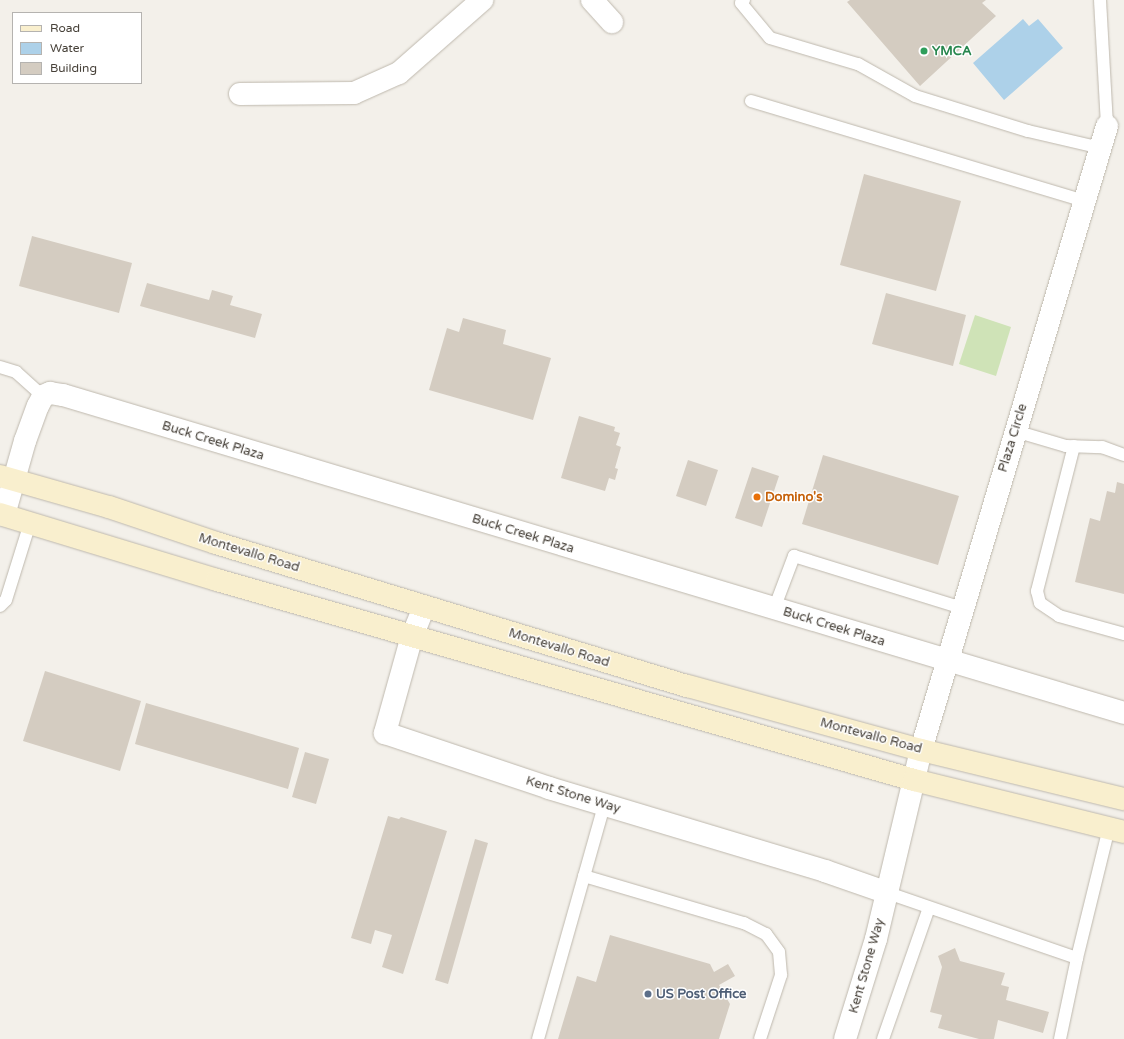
<!DOCTYPE html>
<style>
body{margin:0}
#map{position:relative;width:1124px;height:1039px;overflow:hidden;background:#f3f0ea;font-family:"Varela Round",sans-serif}
div>[style]{position:absolute}
.green>*{inset:0;background:#cfe3b7}
.water>*{inset:0;background:#add1e9}
.building>*{inset:0;background:#d4ccc1}
.roads{filter:drop-shadow(0 0 1px #beb8ad) drop-shadow(0 0 1px #beb8ad)}
.service>*{height:12px;margin:-6px;padding:0 6px;transform-origin:6px;border-radius:6px;background:#fff}
.minor>*{height:22px;margin:-11px;padding:0 11px;transform-origin:11px;border-radius:11px;background:#fff}
.secondary>*{height:22px;margin:-11px;padding:0 11px;transform-origin:11px;border-radius:11px;background:#f9efce}
.dots>*{width:11px;height:11px;translate:-50% -50%;box-sizing:border-box;border:2px solid #fff;border-radius:50%}
span{translate:-50% -50%;white-space:nowrap;text-align:center;line-height:1.15;-webkit-text-stroke:3px #fff;paint-order:stroke}
.leisure-label{font-size:13px;color:#27864d;font-weight:700}
.left{translate:0 -50%;text-align:left}
.street-label{font-size:13px;color:#474139}
.food-label{font-size:13px;color:#c56008;font-weight:700}
.service-label{font-size:13px;color:#4e5e75;font-weight:700}
.legend{position:absolute;left:12px;top:12px;width:130px;height:72px;box-sizing:border-box;background:#fff;border:1px solid #b5b3b0;margin:0;padding:5px 7px;list-style:none;font-size:12px;color:#474139}
.legend li{display:flex;align-items:center;gap:8px;height:20px}
.legend b{width:20px;border:1px solid #b5b3b0}
</style>
<div id="map">
<div class="green">
<i style="clip-path:polygon(975px 315px,1011px 327px,996px 376px,959px 364px)"></i>
</div>
<div class="water">
<i style="clip-path:polygon(1023px 19px,1029px 26px,1038px 19px,1063px 48px,1004px 100px,973px 63px)"></i>
</div>
<div class="building">
<i style="clip-path:polygon(850px 0,986px 0,982px 3px,996px 16px,920px 86px,847px 2px)"></i>
<i style="clip-path:polygon(864px 174px,961px 201px,936px 291px,840px 265px)"></i>
<i style="clip-path:polygon(32px 236px,132px 263px,119px 313px,19px 286px)"></i>
<i style="clip-path:polygon(147px 283px,209px 300px,212px 290px,233px 296px,230px 305px,262px 314px,255px 338px,140px 306px)"></i>
<i style="clip-path:polygon(886px 293px,966px 315px,953px 366px,872px 344px)"></i>
<i style="clip-path:polygon(463px 318px,506px 330px,503px 344px,551px 358px,533px 420px,429px 390px,447px 328px,459px 332px)"></i>
<i style="clip-path:polygon(579px 416px,615px 427px,614px 431px,620px 433px,616px 445px,621px 447px,615px 468px,618px 469px,615px 480px,609px 478px,605px 491px,561px 478px)"></i>
<i style="clip-path:polygon(823px 455px,959px 496px,938px 565px,802px 524px)"></i>
<i style="clip-path:polygon(688px 460px,718px 470px,706px 506px,676px 496px)"></i>
<i style="clip-path:polygon(752px 467px,779px 476px,762px 527px,735px 518px)"></i>
<i style="clip-path:polygon(1117px 482px,1124px 484px,1124px 594px,1075px 582px,1090px 518px,1100px 521px,1107px 491px,1115px 493px)"></i>
<i style="clip-path:polygon(45px 671px,141px 701px,120px 771px,23px 741px)"></i>
<i style="clip-path:polygon(146px 703px,299px 748px,288px 789px,135px 744px)"></i>
<i style="clip-path:polygon(305px 752px,329px 759px,316px 804px,292px 797px)"></i>
<i style="clip-path:polygon(388px 816px,399px 819px,401px 817px,447px 831px,403px 974px,382px 967px,392px 935px,375px 930px,371px 944px,351px 938px)"></i>
<i style="clip-path:polygon(475px 839px,488px 843px,448px 984px,435px 980px)"></i>
<i style="clip-path:polygon(610px 935px,710px 964px,714px 972px,728px 964px,735px 976px,719px 985px,730px 1004px,719px 1039px,558px 1039px,577px 976px,596px 982px)"></i>
<i style="clip-path:polygon(955px 948px,960px 961px,1005px 973px,1001px 985px,1009px 987px,1006px 1000px,1049px 1012px,1043px 1033px,998px 1020px,994px 1039px,979px 1039px,938px 1028px,942px 1015px,930px 1012px,942px 967px,938px 956px)"></i>
</div>
<div class="roads">
<div class="service">
<i style="left:744px;top:0;width:4px;rotate:135deg"></i>
<i style="left:741px;top:3px;width:45px;rotate:50.4deg"></i>
<i style="left:770px;top:38px;width:92px;rotate:16.5deg"></i>
<i style="left:858px;top:64px;width:65px;rotate:29.3deg"></i>
<i style="left:915px;top:96px;width:118px;rotate:17.2deg"></i>
<i style="left:1028px;top:131px;width:75px;rotate:13.1deg"></i>
<i style="left:1100px;top:0;width:126px;rotate:86.8deg"></i>
<i style="left:751px;top:101px;width:349px;rotate:16.7deg"></i>
<i style="left:0;top:367px;width:17px;rotate:17deg"></i>
<i style="left:16px;top:372px;width:36px;rotate:42deg"></i>
<i style="left:1015px;top:431px;width:53px;rotate:16.4deg"></i>
<i style="left:1066px;top:446px;width:36px;rotate:2deg"></i>
<i style="left:1102px;top:447px;width:23px;rotate:20deg"></i>
<i style="left:1074px;top:446px;width:150px;rotate:104.3deg"></i>
<i style="left:1037px;top:591px;width:12px;rotate:76deg"></i>
<i style="left:1040px;top:603px;width:23px;rotate:34deg"></i>
<i style="left:1059px;top:616px;width:67px;rotate:15.5deg"></i>
<i style="left:0;top:606px;width:8px;rotate:-45deg"></i>
<i style="left:6px;top:600px;width:81px;rotate:-72.7deg"></i>
<i style="left:774px;top:609px;width:57px;rotate:-69.3deg"></i>
<i style="left:794px;top:556px;width:176px;rotate:17.2deg"></i>
<i style="left:584px;top:876px;width:167px;rotate:16.4deg"></i>
<i style="left:744px;top:923px;width:25px;rotate:27deg"></i>
<i style="left:766px;top:934px;width:22px;rotate:54deg"></i>
<i style="left:779px;top:952px;width:23px;rotate:85deg"></i>
<i style="left:781px;top:975px;width:67px;rotate:108.2deg"></i>
<i style="left:888px;top:893px;width:200px;rotate:19deg"></i>
<i style="left:1077px;top:958px;width:134px;rotate:-76.2deg"></i>
<i style="left:538px;top:1039px;width:243px;rotate:-74.2deg"></i>
<i style="left:883px;top:1039px;width:139px;rotate:-70.7deg"></i>
<i style="left:1060px;top:1039px;width:83px;rotate:-78.1deg"></i>
</div>
<div class="minor">
<i style="left:592px;top:0;width:30px;rotate:48deg"></i>
<i style="left:240px;top:94px;width:114px;rotate:-0.5deg"></i>
<i style="left:354px;top:93px;width:49px;rotate:-24deg"></i>
<i style="left:399px;top:73px;width:111px;rotate:-41.3deg"></i>
<i style="left:4px;top:515px;width:77px;rotate:-74.2deg"></i>
<i style="left:25px;top:441px;width:37px;rotate:-70deg"></i>
<i style="left:38px;top:406px;width:11px;rotate:-63deg"></i>
<i style="left:43px;top:396px;width:8px;rotate:-23deg"></i>
<i style="left:50px;top:393px;width:13px;rotate:9deg"></i>
<i style="left:63px;top:395px;width:1108px;rotate:16.68deg"></i>
<i style="left:424px;top:607px;width:31px;rotate:112deg"></i>
<i style="left:412px;top:636px;width:101px;rotate:105.6deg"></i>
<i style="left:385px;top:733px;width:173px;rotate:18.5deg"></i>
<i style="left:549px;top:788px;width:288px;rotate:16.7deg"></i>
<i style="left:825px;top:871px;width:67px;rotate:19.2deg"></i>
<i style="left:845px;top:1039px;width:105px;rotate:-72.8deg"></i>
<i style="left:876px;top:939px;width:194px;rotate:-76.6deg"></i>
<i style="left:921px;top:750px;width:651px;rotate:-73.4deg"></i>
</div>
<div class="secondary">
<i style="left:0;top:476px;width:113px;rotate:15.9deg"></i>
<i style="left:109px;top:507px;width:113px;rotate:18.6deg"></i>
<i style="left:216px;top:543px;width:493px;rotate:16.9deg"></i>
<i style="left:688px;top:686px;width:242px;rotate:15.4deg"></i>
<i style="left:921px;top:750px;width:209px;rotate:13.6deg"></i>
<i style="left:0;top:514px;width:227px;rotate:16.9deg"></i>
<i style="left:217px;top:580px;width:725px;rotate:16.01deg"></i>
<i style="left:914px;top:780px;width:216px;rotate:13.9deg"></i>
</div>
</div>
<div class="dots">
<i style="left:924px;top:51px;background:#2e9e5b"></i>
<i style="left:757px;top:497px;background:#e8710a"></i>
<i style="left:648px;top:994px;background:#5c6f8a"></i>
</div>
<div class="leisure-label">
<span class="left" style="left:932px;top:51px">YMCA</span>
</div>
<div class="street-label">
<span style="left:1013px;top:438px;rotate:-73deg">Plaza Circle</span>
<span style="left:213px;top:441px;rotate:17deg">Buck Creek Plaza</span>
<span style="left:523px;top:534px;rotate:17deg">Buck Creek Plaza</span>
<span style="left:249px;top:553px;rotate:17deg">Montevallo Road</span>
<span style="left:834px;top:627px;rotate:17deg">Buck Creek Plaza</span>
<span style="left:559px;top:648px;rotate:17deg">Montevallo Road</span>
<span style="left:871px;top:736px;rotate:15deg">Montevallo Road</span>
<span style="left:573px;top:795px;rotate:17deg">Kent Stone Way</span>
<span style="left:867px;top:966px;rotate:-74deg">Kent Stone Way</span>
</div>
<div class="food-label">
<span class="left" style="left:765px;top:497px">Domino's</span>
</div>
<div class="service-label">
<span class="left" style="left:656px;top:994px">US Post Office</span>
</div>
<ul class="legend">
<li><b style="height:5px;background:#f9efce"></b>Road</li>
<li><b style="height:11px;background:#add1e9"></b>Water</li>
<li><b style="height:11px;background:#d4ccc1"></b>Building</li>
</ul>
</div>
